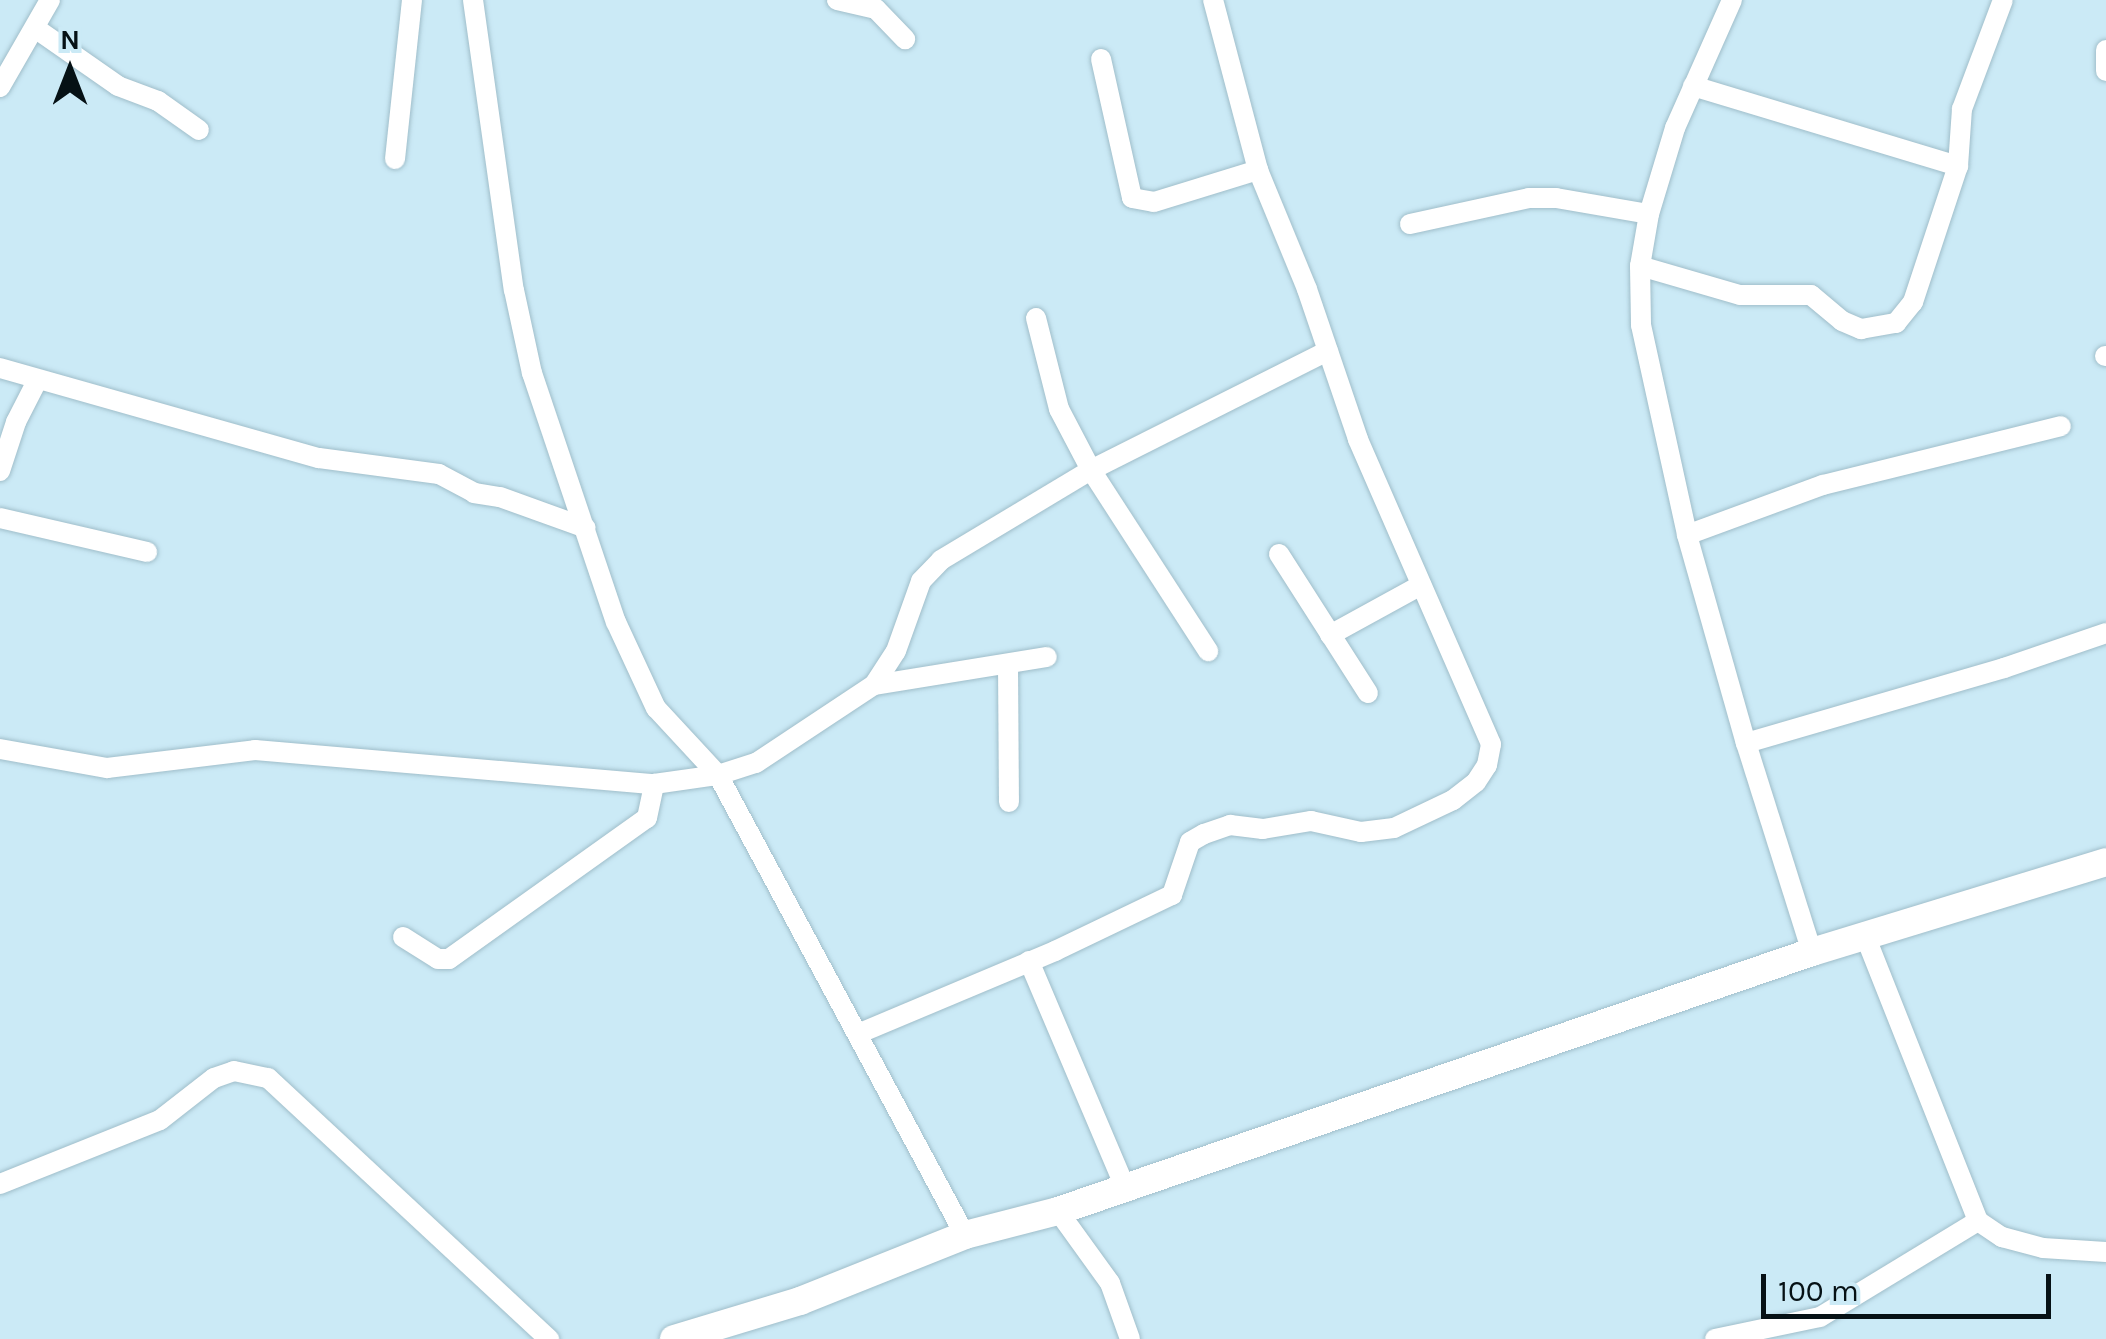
<!DOCTYPE html>
<style>
body{margin:0}
#map{position:relative;width:2106px;height:1339px;overflow:hidden;background:#cbeaf6;font-family:Karla,sans-serif}
div>[style]{position:absolute}
.roads{filter:drop-shadow(0 0 2px #a0beca) drop-shadow(0 0 2px #a0beca)}
.street>*{height:20px;margin:-10px;padding:0 10px;transform-origin:10px;border-radius:10px;background:#fff}
.secondary>*{height:28px;margin:-14px;padding:0 14px;transform-origin:14px;border-radius:14px;background:#fff}
span{translate:-50% -50%;white-space:nowrap;text-align:center;line-height:1.15;-webkit-text-stroke:8px #cbeaf6;paint-order:stroke}
.north{position:absolute;left:20px;top:20px;width:100px;height:100px;-webkit-text-stroke:8px #cbeaf6;paint-order:stroke;rotate:0deg;font-size:28px;font-weight:700;line-height:40px;text-align:center;color:#061115}
.north::after{content:'';display:block;margin:auto;width:35px;height:45px;background:#061115;clip-path:polygon(50% 0,100% 100%,50% 72%,0 100%)}
.scale{position:absolute;left:1761px;top:1274px;width:290px;height:45px;box-sizing:border-box;border:5px solid #061115;border-top:0;padding-left:12px;font-size:30px;line-height:35px;white-space:nowrap;color:#061115;-webkit-text-stroke:8px #cbeaf6;paint-order:stroke}
</style>
<div id="map">
<div class="roads">
<div class="street">
<i style="left:473px;top:0;width:293px;rotate:82deg"></i>
<i style="left:514px;top:290px;width:85px;rotate:77.8deg"></i>
<i style="left:532px;top:373px;width:263px;rotate:71.4deg"></i>
<i style="left:616px;top:622px;width:95px;rotate:65.1deg"></i>
<i style="left:656px;top:708px;width:91px;rotate:47.2deg"></i>
<i style="left:718px;top:775px;width:40px;rotate:-18deg"></i>
<i style="left:756px;top:763px;width:141px;rotate:-33.5deg"></i>
<i style="left:874px;top:685px;width:40px;rotate:-57.1deg"></i>
<i style="left:896px;top:651px;width:74px;rotate:-70.3deg"></i>
<i style="left:921px;top:581px;width:29px;rotate:-46deg"></i>
<i style="left:941px;top:560px;width:175px;rotate:-31deg"></i>
<i style="left:1091px;top:470px;width:265px;rotate:-26.7deg"></i>
<i style="left:837px;top:0;width:40px;rotate:13deg"></i>
<i style="left:876px;top:9px;width:42px;rotate:46deg"></i>
<i style="left:1732px;top:0;width:140px;rotate:114deg"></i>
<i style="left:1675px;top:128px;width:90px;rotate:106.8deg"></i>
<i style="left:1649px;top:214px;width:53px;rotate:99.8deg"></i>
<i style="left:1640px;top:266px;width:59px;rotate:89deg"></i>
<i style="left:1641px;top:325px;width:215px;rotate:77.6deg"></i>
<i style="left:1687px;top:535px;width:216px;rotate:74.2deg"></i>
<i style="left:1746px;top:743px;width:219px;rotate:72.5deg"></i>
<i style="left:35px;top:28px;width:101px;rotate:34.9deg"></i>
<i style="left:118px;top:86px;width:43px;rotate:20.6deg"></i>
<i style="left:158px;top:101px;width:50px;rotate:35.3deg"></i>
<i style="left:2106px;top:50px;width:21px;rotate:90deg"></i>
<i style="left:1101px;top:59px;width:142px;rotate:77.4deg"></i>
<i style="left:1132px;top:198px;width:22px;rotate:10deg"></i>
<i style="left:1154px;top:202px;width:109px;rotate:-17.1deg"></i>
<i style="left:1693px;top:86px;width:277px;rotate:16.8deg"></i>
<i style="left:0;top:87px;width:100px;rotate:-60.1deg"></i>
<i style="left:395px;top:159px;width:160px;rotate:-83.9deg"></i>
<i style="left:1410px;top:224px;width:122px;rotate:-12.3deg"></i>
<i style="left:1529px;top:198px;width:27px"></i>
<i style="left:1556px;top:198px;width:94px;rotate:9.8deg"></i>
<i style="left:1640px;top:266px;width:104px;rotate:16.2deg"></i>
<i style="left:1740px;top:295px;width:71px"></i>
<i style="left:1811px;top:295px;width:40px;rotate:40deg"></i>
<i style="left:1842px;top:321px;width:21px;rotate:23deg"></i>
<i style="left:1861px;top:329px;width:36px;rotate:-10deg"></i>
<i style="left:1896px;top:323px;width:27px;rotate:-51deg"></i>
<i style="left:1913px;top:302px;width:143px;rotate:-71.7deg"></i>
<i style="left:1958px;top:166px;width:57px;rotate:-86deg"></i>
<i style="left:1962px;top:109px;width:116px;rotate:-69.4deg"></i>
<i style="left:1036px;top:318px;width:94px;rotate:75.8deg"></i>
<i style="left:1059px;top:409px;width:69px;rotate:62.3deg"></i>
<i style="left:1091px;top:470px;width:216px;rotate:57.1deg"></i>
<i style="left:2105px;top:356px;width:1px"></i>
<i style="left:0;top:368px;width:331px;rotate:15.8deg"></i>
<i style="left:319px;top:458px;width:121px;rotate:7.6deg"></i>
<i style="left:439px;top:474px;width:40px;rotate:28deg"></i>
<i style="left:474px;top:493px;width:26px;rotate:9deg"></i>
<i style="left:500px;top:497px;width:91px;rotate:19.8deg"></i>
<i style="left:0;top:471px;width:52px;rotate:-71.9deg"></i>
<i style="left:16px;top:422px;width:46px;rotate:-62.9deg"></i>
<i style="left:0;top:518px;width:151px;rotate:13deg"></i>
<i style="left:1687px;top:535px;width:145px;rotate:-20.2deg"></i>
<i style="left:1823px;top:485px;width:245px;rotate:-13.9deg"></i>
<i style="left:1279px;top:554px;width:165px;rotate:57.4deg"></i>
<i style="left:1330px;top:635px;width:104px;rotate:-28.8deg"></i>
<i style="left:1008px;top:664px;width:138px;rotate:89.6deg"></i>
<i style="left:874px;top:685px;width:175px;rotate:-9.2deg"></i>
<i style="left:1746px;top:743px;width:269px;rotate:-16.2deg"></i>
<i style="left:2004px;top:668px;width:108px;rotate:-18.9deg"></i>
<i style="left:0;top:749px;width:109px;rotate:10.1deg"></i>
<i style="left:107px;top:768px;width:149px;rotate:-6.9deg"></i>
<i style="left:255px;top:750px;width:400px;rotate:4.9deg"></i>
<i style="left:654px;top:784px;width:65px;rotate:-8deg"></i>
<i style="left:718px;top:775px;width:522px;rotate:61.77deg"></i>
<i style="left:403px;top:937px;width:41px;rotate:32.2deg"></i>
<i style="left:438px;top:959px;width:11px"></i>
<i style="left:449px;top:959px;width:243px;rotate:-35.5deg"></i>
<i style="left:647px;top:818px;width:35px;rotate:-78deg"></i>
<i style="left:1866px;top:938px;width:304px;rotate:68.4deg"></i>
<i style="left:1978px;top:1221px;width:29px;rotate:34deg"></i>
<i style="left:2002px;top:1237px;width:42px;rotate:15deg"></i>
<i style="left:2043px;top:1248px;width:63px;rotate:3.6deg"></i>
<i style="left:1029px;top:961px;width:246px;rotate:67deg"></i>
<i style="left:860px;top:1033px;width:212px;rotate:-22.8deg"></i>
<i style="left:1055px;top:951px;width:130px;rotate:-25.6deg"></i>
<i style="left:1172px;top:895px;width:56px;rotate:-71.2deg"></i>
<i style="left:1190px;top:842px;width:16px;rotate:-30deg"></i>
<i style="left:1204px;top:834px;width:28px;rotate:-19deg"></i>
<i style="left:1230px;top:825px;width:33px;rotate:7deg"></i>
<i style="left:1263px;top:829px;width:49px;rotate:-9.5deg"></i>
<i style="left:1311px;top:821px;width:51px;rotate:12.4deg"></i>
<i style="left:1361px;top:832px;width:33px;rotate:-7deg"></i>
<i style="left:1394px;top:828px;width:65px;rotate:-25.4deg"></i>
<i style="left:1453px;top:800px;width:29px;rotate:-38deg"></i>
<i style="left:1476px;top:782px;width:20px;rotate:-57deg"></i>
<i style="left:1487px;top:765px;width:21px;rotate:-79deg"></i>
<i style="left:1491px;top:744px;width:333px;rotate:-113.6deg"></i>
<i style="left:1358px;top:439px;width:158px;rotate:-108.8deg"></i>
<i style="left:1307px;top:289px;width:129px;rotate:-112.4deg"></i>
<i style="left:1258px;top:170px;width:176px;rotate:-104.8deg"></i>
<i style="left:0;top:1184px;width:172px;rotate:-21.8deg"></i>
<i style="left:160px;top:1120px;width:68px;rotate:-37.9deg"></i>
<i style="left:214px;top:1078px;width:21px;rotate:-19deg"></i>
<i style="left:234px;top:1071px;width:35px;rotate:12deg"></i>
<i style="left:268px;top:1078px;width:384px;rotate:42.9deg"></i>
<i style="left:1058px;top:1211px;width:89px;rotate:54.2deg"></i>
<i style="left:1110px;top:1283px;width:59px;rotate:70.3deg"></i>
<i style="left:1715px;top:1339px;width:107px;rotate:-11.8deg"></i>
<i style="left:1820px;top:1317px;width:185px;rotate:-31.3deg"></i>
</div>
<div class="secondary">
<i style="left:674px;top:1339px;width:132px;rotate:-16.8deg"></i>
<i style="left:800px;top:1301px;width:178px;rotate:-21.8deg"></i>
<i style="left:965px;top:1235px;width:96px;rotate:-14.5deg"></i>
<i style="left:1058px;top:1211px;width:797px;rotate:-18.96deg"></i>
<i style="left:1812px;top:952px;width:307px;rotate:-17deg"></i>
</div>
</div>
<div class="north">N</div>
<div class="scale">100 m</div>
</div>
